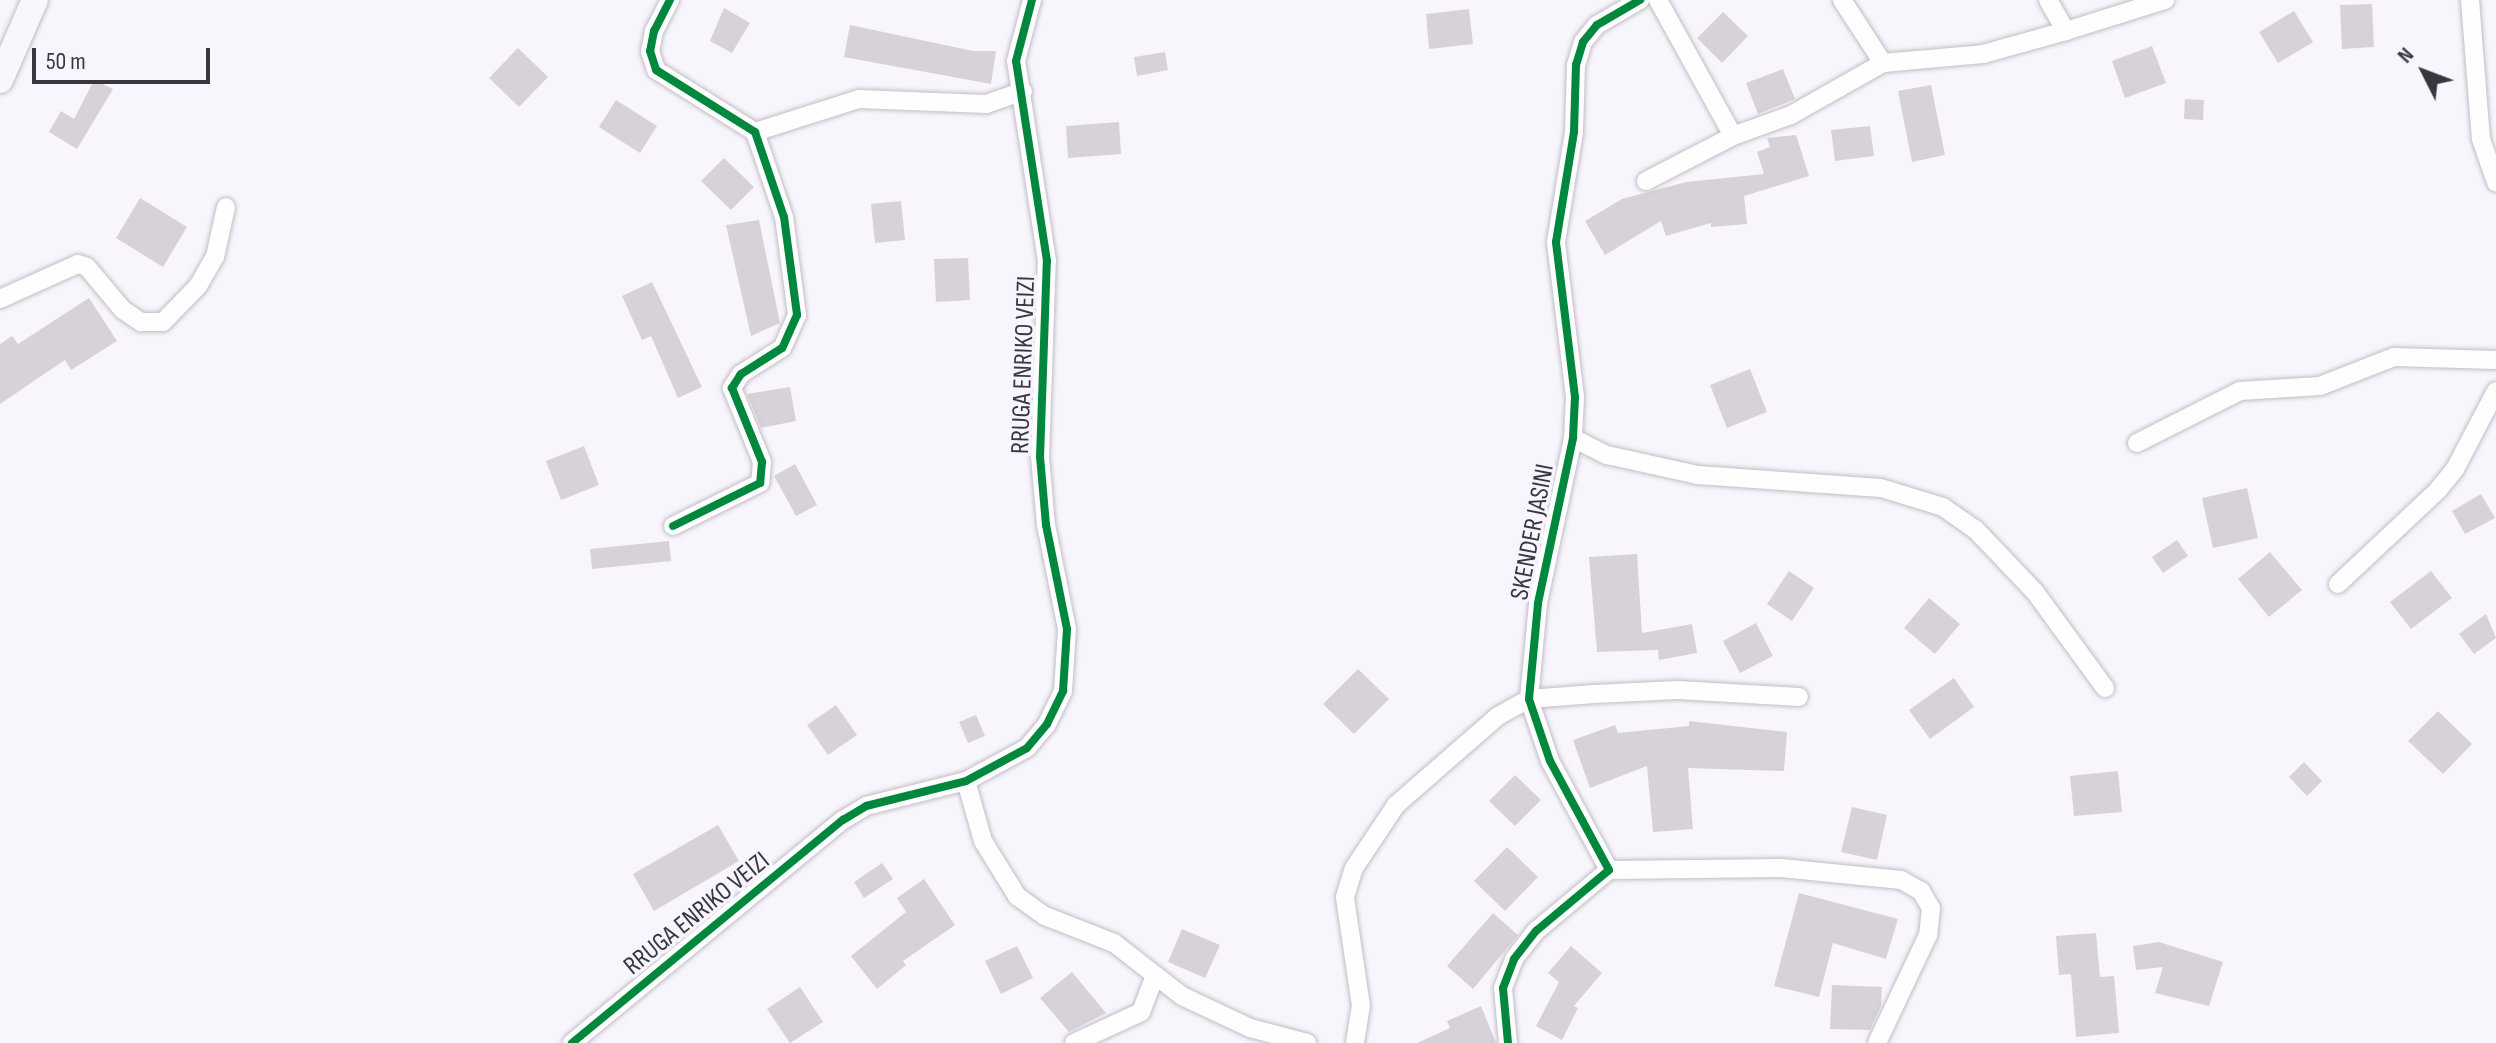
<!DOCTYPE html>
<style>
body{margin:0}
#map{position:relative;width:2496px;height:1043px;overflow:hidden;background:#f8f6fc;font-family:"Sofia Sans Condensed",sans-serif}
div>[style]{position:absolute}
.building>*{inset:0;background:#d6d2d8}
.roads{filter:drop-shadow(0 0 2px #c0bec4) drop-shadow(0 0 2px #c0bec4)}
.street>*{height:18px;margin:-9px;padding:0 9px;transform-origin:9px;border-radius:9px;background:#fefeff}
.secondary>*{height:26px;margin:-13px;padding:0 13px;transform-origin:13px;border-radius:13px;background:#f7f8fb}
.cycleway>*{height:8px;margin:-4px;padding:0 4px;transform-origin:4px;border-radius:4px;background:#00873e}
span{translate:-50% -50%;white-space:nowrap;text-align:center;line-height:1.15;-webkit-text-stroke:7px #f7f4fe;paint-order:stroke}
.street-label{font-size:26px;color:#39363f}
.north{position:absolute;left:2384px;top:32px;width:80px;height:80px;-webkit-text-stroke:6px #f7f4fe;paint-order:stroke;rotate:312deg;font-size:22px;font-weight:700;line-height:32px;text-align:center;color:#39363f}
.north::after{content:'';display:block;margin:auto;width:28px;height:36px;background:#39363f;clip-path:polygon(50% 0,100% 100%,50% 72%,0 100%)}
.scale{position:absolute;left:32px;top:48px;width:178px;height:36px;box-sizing:border-box;border:4px solid #39363f;border-top:0;padding-left:10px;font-size:24px;line-height:28px;white-space:nowrap;color:#39363f;-webkit-text-stroke:6px #f7f4fe;paint-order:stroke}
</style>
<div id="map">
<div class="building">
<i style="clip-path:polygon(2372px 4px,2374px 47px,2342px 49px,2340px 5px)"></i>
<i style="clip-path:polygon(724px 8px,750px 23px,732px 53px,710px 41px)"></i>
<i style="clip-path:polygon(1469px 9px,1473px 44px,1429px 49px,1426px 14px)"></i>
<i style="clip-path:polygon(2294px 11px,2313px 42px,2278px 63px,2259px 32px)"></i>
<i style="clip-path:polygon(1723px 12px,1748px 36px,1722px 63px,1697px 38px)"></i>
<i style="clip-path:polygon(850px 25px,973px 51px,996px 51px,991px 84px,844px 57px)"></i>
<i style="clip-path:polygon(2152px 46px,2166px 83px,2125px 98px,2112px 61px)"></i>
<i style="clip-path:polygon(518px 48px,548px 77px,519px 107px,489px 78px)"></i>
<i style="clip-path:polygon(1165px 52px,1168px 70px,1137px 76px,1134px 57px)"></i>
<i style="clip-path:polygon(1783px 69px,1795px 99px,1758px 114px,1746px 83px)"></i>
<i style="clip-path:polygon(94px 80px,113px 89px,77px 149px,49px 132px,61px 111px,74px 119px)"></i>
<i style="clip-path:polygon(1931px 85px,1945px 155px,1912px 162px,1898px 91px)"></i>
<i style="clip-path:polygon(2185px 99px,2204px 100px,2203px 120px,2184px 119px)"></i>
<i style="clip-path:polygon(616px 100px,657px 126px,640px 153px,599px 127px)"></i>
<i style="clip-path:polygon(1119px 122px,1121px 154px,1068px 158px,1066px 126px)"></i>
<i style="clip-path:polygon(1870px 126px,1874px 156px,1835px 161px,1831px 130px)"></i>
<i style="clip-path:polygon(1796px 135px,1809px 176px,1744px 196px,1747px 224px,1711px 227px,1711px 223px,1666px 236px,1661px 221px,1605px 255px,1585px 221px,1622px 199px,1686px 182px,1764px 174px,1757px 152px,1770px 147px,1767px 138px)"></i>
<i style="clip-path:polygon(724px 158px,754px 187px,731px 210px,701px 181px)"></i>
<i style="clip-path:polygon(140px 198px,187px 227px,163px 267px,116px 238px)"></i>
<i style="clip-path:polygon(901px 201px,905px 240px,875px 243px,871px 204px)"></i>
<i style="clip-path:polygon(759px 220px,780px 323px,751px 336px,726px 225px)"></i>
<i style="clip-path:polygon(968px 258px,970px 300px,936px 302px,934px 259px)"></i>
<i style="clip-path:polygon(652px 282px,702px 387px,678px 398px,651px 336px,642px 340px,622px 296px)"></i>
<i style="clip-path:polygon(89px 298px,117px 341px,71px 370px,65px 360px,0 404px,0 344px,12px 336px,18px 344px)"></i>
<i style="clip-path:polygon(1750px 369px,1767px 412px,1727px 428px,1710px 385px)"></i>
<i style="clip-path:polygon(790px 387px,796px 421px,761px 428px,747px 394px)"></i>
<i style="clip-path:polygon(584px 446px,599px 485px,561px 500px,546px 461px)"></i>
<i style="clip-path:polygon(795px 464px,817px 505px,796px 516px,774px 476px)"></i>
<i style="clip-path:polygon(2247px 488px,2258px 538px,2213px 548px,2202px 498px)"></i>
<i style="clip-path:polygon(2481px 494px,2495px 518px,2465px 534px,2452px 511px)"></i>
<i style="clip-path:polygon(2177px 540px,2188px 556px,2163px 573px,2152px 557px)"></i>
<i style="clip-path:polygon(669px 541px,671px 561px,592px 569px,590px 549px)"></i>
<i style="clip-path:polygon(2270px 552px,2302px 590px,2269px 617px,2238px 579px)"></i>
<i style="clip-path:polygon(1637px 554px,1642px 633px,1692px 624px,1697px 653px,1659px 660px,1658px 650px,1597px 652px,1589px 557px)"></i>
<i style="clip-path:polygon(1789px 571px,1814px 588px,1792px 621px,1767px 604px)"></i>
<i style="clip-path:polygon(2431px 571px,2452px 598px,2411px 629px,2390px 602px)"></i>
<i style="clip-path:polygon(1929px 598px,1960px 624px,1935px 654px,1904px 628px)"></i>
<i style="clip-path:polygon(2486px 614px,2496px 638px,2474px 654px,2459px 634px)"></i>
<i style="clip-path:polygon(1756px 623px,1773px 656px,1740px 673px,1723px 641px)"></i>
<i style="clip-path:polygon(1358px 669px,1389px 699px,1354px 734px,1323px 704px)"></i>
<i style="clip-path:polygon(1954px 678px,1974px 707px,1930px 739px,1909px 710px)"></i>
<i style="clip-path:polygon(836px 705px,857px 735px,828px 755px,807px 725px)"></i>
<i style="clip-path:polygon(2438px 711px,2472px 744px,2443px 774px,2408px 741px)"></i>
<i style="clip-path:polygon(976px 715px,985px 736px,968px 743px,959px 722px)"></i>
<i style="clip-path:polygon(1689px 721px,1787px 732px,1784px 771px,1688px 768px,1693px 829px,1653px 832px,1647px 766px,1590px 788px,1573px 740px,1615px 725px,1618px 733px,1689px 726px)"></i>
<i style="clip-path:polygon(2304px 762px,2322px 781px,2307px 796px,2289px 777px)"></i>
<i style="clip-path:polygon(2118px 771px,2122px 812px,2074px 816px,2070px 776px)"></i>
<i style="clip-path:polygon(1515px 775px,1541px 800px,1515px 826px,1489px 801px)"></i>
<i style="clip-path:polygon(1852px 807px,1887px 815px,1877px 860px,1841px 852px)"></i>
<i style="clip-path:polygon(718px 825px,739px 861px,654px 911px,633px 874px)"></i>
<i style="clip-path:polygon(1507px 847px,1538px 877px,1505px 911px,1474px 881px)"></i>
<i style="clip-path:polygon(882px 863px,893px 879px,864px 898px,854px 882px)"></i>
<i style="clip-path:polygon(924px 879px,955px 925px,903px 961px,906px 965px,877px 989px,851px 956px,906px 912px,897px 898px)"></i>
<i style="clip-path:polygon(1799px 893px,1898px 919px,1886px 959px,1833px 943px,1819px 997px,1774px 986px)"></i>
<i style="clip-path:polygon(1493px 913px,1518px 935px,1473px 989px,1447px 966px)"></i>
<i style="clip-path:polygon(1182px 929px,1220px 945px,1205px 978px,1168px 962px)"></i>
<i style="clip-path:polygon(2096px 933px,2100px 977px,2114px 976px,2119px 1033px,2076px 1037px,2071px 974px,2059px 975px,2056px 936px)"></i>
<i style="clip-path:polygon(2159px 942px,2223px 962px,2209px 1006px,2155px 993px,2163px 967px,2136px 970px,2133px 946px)"></i>
<i style="clip-path:polygon(1017px 946px,1033px 978px,1001px 994px,985px 961px)"></i>
<i style="clip-path:polygon(1571px 946px,1602px 973px,1574px 1006px,1578px 1008px,1562px 1040px,1536px 1026px,1559px 982px,1548px 973px)"></i>
<i style="clip-path:polygon(1072px 972px,1106px 1013px,1069px 1032px,1040px 998px)"></i>
<i style="clip-path:polygon(1832px 985px,1882px 987px,1881px 1006px,1870px 1030px,1830px 1029px)"></i>
<i style="clip-path:polygon(800px 987px,823px 1022px,790px 1043px,767px 1009px)"></i>
<i style="clip-path:polygon(1481px 1006px,1496px 1043px,1417px 1043px,1450px 1028px,1447px 1021px)"></i>
</div>
<div class="roads">
<div class="street">
<i style="left:670px;top:0;width:35px;rotate:117deg"></i>
<i style="left:654px;top:31px;width:20px;rotate:101deg"></i>
<i style="left:650px;top:51px;width:20px;rotate:72deg"></i>
<i style="left:656px;top:70px;width:117px;rotate:32.1deg"></i>
<i style="left:755px;top:132px;width:90px;rotate:71.2deg"></i>
<i style="left:784px;top:217px;width:99px;rotate:82.4deg"></i>
<i style="left:797px;top:315px;width:36px;rotate:114deg"></i>
<i style="left:782px;top:348px;width:49px;rotate:147.6deg"></i>
<i style="left:741px;top:374px;width:17px;rotate:123deg"></i>
<i style="left:732px;top:388px;width:80px;rotate:67.9deg"></i>
<i style="left:762px;top:462px;width:21px;rotate:95deg"></i>
<i style="left:760px;top:483px;width:97px;rotate:153.7deg"></i>
<i style="left:1658px;top:0;width:155px;rotate:61.1deg"></i>
<i style="left:1733px;top:136px;width:62px;rotate:-19.9deg"></i>
<i style="left:1791px;top:115px;width:106px;rotate:-29.5deg"></i>
<i style="left:1883px;top:63px;width:100px;rotate:-5.1deg"></i>
<i style="left:1983px;top:54px;width:86px;rotate:-15.5deg"></i>
<i style="left:1842px;top:0;width:75px;rotate:56.9deg"></i>
<i style="left:2048px;top:0;width:36px;rotate:60deg"></i>
<i style="left:2066px;top:31px;width:104px;rotate:-17.4deg"></i>
<i style="left:2470px;top:0;width:139px;rotate:85.5deg"></i>
<i style="left:2481px;top:139px;width:46px;rotate:70.8deg"></i>
<i style="left:755px;top:132px;width:109px;rotate:-17.6deg"></i>
<i style="left:859px;top:99px;width:127px;rotate:2.3deg"></i>
<i style="left:986px;top:104px;width:39px;rotate:-19deg"></i>
<i style="left:1646px;top:181px;width:98px;rotate:-27.3deg"></i>
<i style="left:0;top:299px;width:85px;rotate:-24.2deg"></i>
<i style="left:78px;top:264px;width:9px;rotate:18deg"></i>
<i style="left:87px;top:267px;width:56px;rotate:50.1deg"></i>
<i style="left:123px;top:310px;width:22px;rotate:34deg"></i>
<i style="left:141px;top:322px;width:22px"></i>
<i style="left:163px;top:322px;width:50px;rotate:-45.8deg"></i>
<i style="left:198px;top:286px;width:34px;rotate:-60deg"></i>
<i style="left:215px;top:257px;width:51px;rotate:-77.6deg"></i>
<i style="left:1573px;top:438px;width:38px;rotate:27deg"></i>
<i style="left:1607px;top:455px;width:93px;rotate:12.4deg"></i>
<i style="left:1698px;top:475px;width:183px;rotate:4.1deg"></i>
<i style="left:1881px;top:488px;width:65px;rotate:17deg"></i>
<i style="left:1943px;top:507px;width:39px;rotate:35deg"></i>
<i style="left:1975px;top:529px;width:87px;rotate:46.4deg"></i>
<i style="left:2035px;top:592px;width:119px;rotate:53.9deg"></i>
<i style="left:2137px;top:443px;width:115px;rotate:-26.8deg"></i>
<i style="left:2240px;top:391px;width:80px;rotate:-3.6deg"></i>
<i style="left:2320px;top:386px;width:79px;rotate:-21.4deg"></i>
<i style="left:2394px;top:357px;width:102px;rotate:1.7deg"></i>
<i style="left:2338px;top:584px;width:137px;rotate:-43.2deg"></i>
<i style="left:2438px;top:490px;width:27px;rotate:-51deg"></i>
<i style="left:2455px;top:469px;width:88px;rotate:-62.3deg"></i>
<i style="left:966px;top:781px;width:62px;rotate:74.2deg"></i>
<i style="left:983px;top:841px;width:65px;rotate:58.3deg"></i>
<i style="left:1017px;top:896px;width:34px;rotate:36deg"></i>
<i style="left:1045px;top:916px;width:74px;rotate:21.4deg"></i>
<i style="left:1114px;top:943px;width:86px;rotate:37.9deg"></i>
<i style="left:1182px;top:996px;width:75px;rotate:25.2deg"></i>
<i style="left:1250px;top:1028px;width:59px;rotate:14.7deg"></i>
<i style="left:1609px;top:870px;width:172px;rotate:-0.7deg"></i>
<i style="left:1781px;top:868px;width:121px;rotate:5.7deg"></i>
<i style="left:1901px;top:880px;width:23px;rotate:29deg"></i>
<i style="left:1921px;top:891px;width:20px;rotate:60deg"></i>
<i style="left:1931px;top:908px;width:27px;rotate:96deg"></i>
<i style="left:1928px;top:935px;width:119px;rotate:115.3deg"></i>
<i style="left:572px;top:1043px;width:351px;rotate:-39.5deg"></i>
<i style="left:843px;top:820px;width:27px;rotate:-31deg"></i>
<i style="left:866px;top:806px;width:103px;rotate:-14deg"></i>
<i style="left:966px;top:781px;width:69px;rotate:-28.4deg"></i>
<i style="left:1027px;top:748px;width:31px;rotate:-50deg"></i>
<i style="left:1047px;top:724px;width:37px;rotate:-64deg"></i>
<i style="left:1063px;top:691px;width:62px;rotate:-86.3deg"></i>
<i style="left:1067px;top:629px;width:106px;rotate:-101.4deg"></i>
<i style="left:1046px;top:525px;width:68px;rotate:-95deg"></i>
<i style="left:1040px;top:457px;width:196px;rotate:-88deg"></i>
<i style="left:1047px;top:261px;width:202px;rotate:-98.8deg"></i>
<i style="left:1016px;top:61px;width:63px;rotate:-75.3deg"></i>
<i style="left:1074px;top:1043px;width:74px;rotate:-24.8deg"></i>
<i style="left:1141px;top:1012px;width:36px;rotate:-69deg"></i>
<i style="left:1355px;top:1043px;width:37px;rotate:-81deg"></i>
<i style="left:1361px;top:1006px;width:110px;rotate:-98.4deg"></i>
<i style="left:1345px;top:897px;width:30px;rotate:-73deg"></i>
<i style="left:1354px;top:868px;width:76px;rotate:-56.3deg"></i>
<i style="left:1396px;top:805px;width:135px;rotate:-41.1deg"></i>
<i style="left:1498px;top:716px;width:35px;rotate:-29deg"></i>
<i style="left:1529px;top:699px;width:65px;rotate:-4.4deg"></i>
<i style="left:1594px;top:694px;width:84px;rotate:-2.7deg"></i>
<i style="left:1678px;top:690px;width:121px;rotate:3.3deg"></i>
<i style="left:1508px;top:1043px;width:55px;rotate:-95.2deg"></i>
<i style="left:1503px;top:988px;width:31px;rotate:-69deg"></i>
<i style="left:1514px;top:959px;width:36px;rotate:-52deg"></i>
<i style="left:1536px;top:931px;width:95px;rotate:-39.9deg"></i>
<i style="left:1609px;top:870px;width:124px;rotate:-118.4deg"></i>
<i style="left:1550px;top:761px;width:65px;rotate:-108.7deg"></i>
<i style="left:1529px;top:699px;width:96px;rotate:-84.6deg"></i>
<i style="left:1538px;top:603px;width:169px;rotate:-78deg"></i>
<i style="left:1573px;top:438px;width:41px;rotate:-87.2deg"></i>
<i style="left:1575px;top:397px;width:156px;rotate:-97deg"></i>
<i style="left:1556px;top:242px;width:111px;rotate:-80.7deg"></i>
<i style="left:1574px;top:132px;width:67px;rotate:-88.3deg"></i>
<i style="left:1576px;top:65px;width:24px;rotate:-73deg"></i>
<i style="left:1583px;top:42px;width:22px;rotate:-51deg"></i>
<i style="left:1597px;top:25px;width:50px;rotate:-30.2deg"></i>
</div>
<div class="secondary">
<i style="left:0;top:80px;width:87px;rotate:-66.4deg"></i>
</div>
</div>
<div class="cycleway">
<i style="left:670px;top:0;width:35px;rotate:117deg"></i>
<i style="left:654px;top:31px;width:20px;rotate:101deg"></i>
<i style="left:650px;top:51px;width:20px;rotate:72deg"></i>
<i style="left:656px;top:70px;width:117px;rotate:32.1deg"></i>
<i style="left:755px;top:132px;width:90px;rotate:71.2deg"></i>
<i style="left:784px;top:217px;width:99px;rotate:82.4deg"></i>
<i style="left:797px;top:315px;width:36px;rotate:114deg"></i>
<i style="left:782px;top:348px;width:49px;rotate:147.6deg"></i>
<i style="left:741px;top:374px;width:17px;rotate:123deg"></i>
<i style="left:732px;top:388px;width:80px;rotate:67.9deg"></i>
<i style="left:762px;top:462px;width:21px;rotate:95deg"></i>
<i style="left:760px;top:483px;width:97px;rotate:153.7deg"></i>
<i style="left:572px;top:1043px;width:351px;rotate:-39.5deg"></i>
<i style="left:843px;top:820px;width:27px;rotate:-31deg"></i>
<i style="left:866px;top:806px;width:103px;rotate:-14deg"></i>
<i style="left:966px;top:781px;width:69px;rotate:-28.4deg"></i>
<i style="left:1027px;top:748px;width:31px;rotate:-50deg"></i>
<i style="left:1047px;top:724px;width:37px;rotate:-64deg"></i>
<i style="left:1063px;top:691px;width:62px;rotate:-86.3deg"></i>
<i style="left:1067px;top:629px;width:106px;rotate:-101.4deg"></i>
<i style="left:1046px;top:525px;width:68px;rotate:-95deg"></i>
<i style="left:1040px;top:457px;width:196px;rotate:-88deg"></i>
<i style="left:1047px;top:261px;width:202px;rotate:-98.8deg"></i>
<i style="left:1016px;top:61px;width:63px;rotate:-75.3deg"></i>
<i style="left:1508px;top:1043px;width:55px;rotate:-95.2deg"></i>
<i style="left:1503px;top:988px;width:31px;rotate:-69deg"></i>
<i style="left:1514px;top:959px;width:36px;rotate:-52deg"></i>
<i style="left:1536px;top:931px;width:95px;rotate:-39.9deg"></i>
<i style="left:1609px;top:870px;width:124px;rotate:-118.4deg"></i>
<i style="left:1550px;top:761px;width:65px;rotate:-108.7deg"></i>
<i style="left:1529px;top:699px;width:96px;rotate:-84.6deg"></i>
<i style="left:1538px;top:603px;width:169px;rotate:-78deg"></i>
<i style="left:1573px;top:438px;width:41px;rotate:-87.2deg"></i>
<i style="left:1575px;top:397px;width:156px;rotate:-97deg"></i>
<i style="left:1556px;top:242px;width:111px;rotate:-80.7deg"></i>
<i style="left:1574px;top:132px;width:67px;rotate:-88.3deg"></i>
<i style="left:1576px;top:65px;width:24px;rotate:-73deg"></i>
<i style="left:1583px;top:42px;width:22px;rotate:-51deg"></i>
<i style="left:1597px;top:25px;width:50px;rotate:-30.2deg"></i>
</div>
<div class="street-label">
<span style="left:1024px;top:365px;rotate:-88deg">RRUGA ENRIKO VEIZI</span>
<span style="left:1533px;top:532px;rotate:-79deg">SKENDER JASINI</span>
<span style="left:697px;top:914px;rotate:-39deg">RRUGA ENRIKO VEIZI</span>
</div>
<div class="north">N</div>
<div class="scale">50 m</div>
</div>
